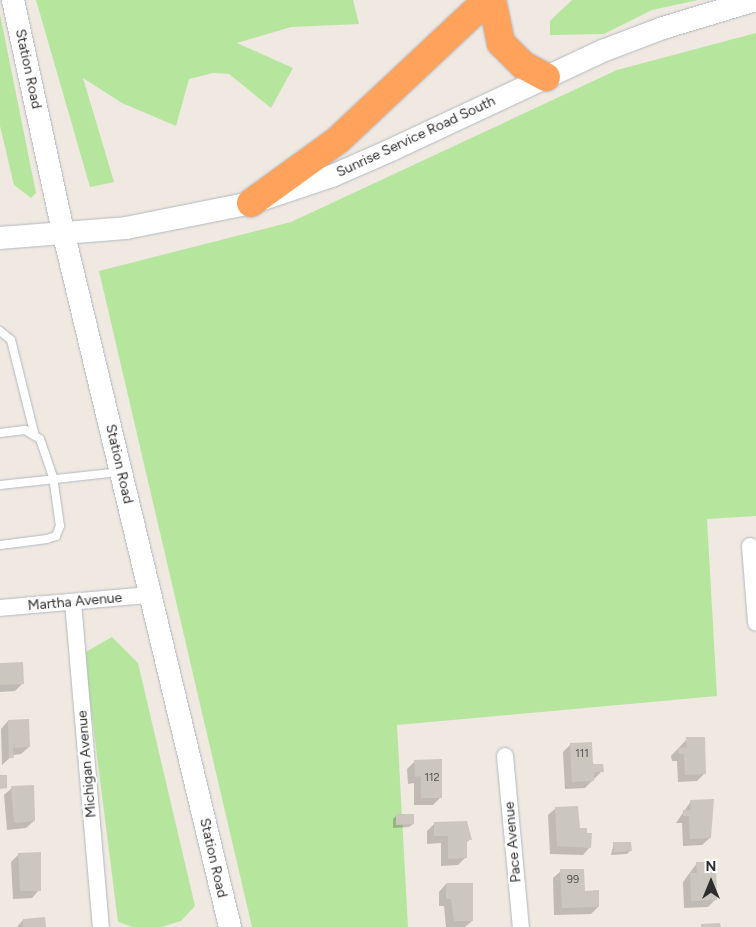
<!DOCTYPE html>
<style>
body{margin:0}
#map{position:relative;width:756px;height:927px;overflow:hidden;background:#efe9e1;font-family:Figtree,sans-serif}
div>[style]{position:absolute}
.green>*{inset:0;background:#b6e59e}
.shadow>*{inset:0;background:#0003}
.building>*{inset:0;background:#cbc7bf}
.roads{filter:drop-shadow(0 0 1px #b4b7c1) drop-shadow(0 0 1px #b4b7c1)}
.lane>*{height:8px;margin:-4px;padding:0 4px;transform-origin:4px;border-radius:4px;background:#fff}
.street>*{height:16px;margin:-8px;padding:0 8px;transform-origin:8px;border-radius:8px;background:#fff}
.secondary>*{height:22px;margin:-11px;padding:0 11px;transform-origin:11px;border-radius:11px;background:#fff}
.highway>*{height:28px;margin:-14px;padding:0 14px;transform-origin:14px;border-radius:14px;background:#ffa35c}
span{translate:-50% -50%;white-space:nowrap;text-align:center;line-height:1.15;-webkit-text-stroke:4.5px #fff;paint-order:stroke}
.number-label{font-size:11px;color:#555452}
.number-label span{-webkit-text-stroke-width:0}
.street-label{font-size:14px;color:#2e2e2e}
.north{position:absolute;left:686px;top:857px;width:50px;height:50px;-webkit-text-stroke:4px #fff;paint-order:stroke;rotate:0deg;font-size:14px;font-weight:700;line-height:20px;text-align:center;color:#2e2e2e}
.north::after{content:'';display:block;margin:auto;width:18px;height:22px;background:#2e2e2e;clip-path:polygon(50% 0,100% 100%,50% 72%,0 100%)}
</style>
<div id="map">
<div class="green">
<i style="clip-path:polygon(36px 0,353px 0,359px 24px,291px 27px,237px 43px,293px 68px,271px 108px,229px 74px,213px 73px,189px 79px,176px 126px,122px 103px,83px 78px,114px 182px,90px 187px)"></i>
<i style="clip-path:polygon(572px 0,698px 0,652px 10px,604px 34px,550px 35px,550px 21px)"></i>
<i style="clip-path:polygon(0 14px,36px 193px,31px 198px,14px 185px,0 126px)"></i>
<i style="clip-path:polygon(756px 33px,756px 516px,707px 519px,717px 696px,397px 725px,408px 927px,252px 927px,99px 271px,291px 222px,617px 70px)"></i>
<i style="clip-path:polygon(112px 637px,138px 663px,195px 906px,181px 921px,161px 927px,133px 927px,118px 922px,84px 653px)"></i>
</div>
<div class="shadow">
<i style="clip-path:polygon(0 665px,23px 683px,15px 691px,0 692px)"></i>
<i style="clip-path:polygon(8px 721px,29px 747px,21px 754px,13px 755px,2px 765px,1px 729px)"></i>
<i style="clip-path:polygon(687px 739px,704px 774px,697px 781px,678px 782px,677px 761px,672px 761px,671px 756px)"></i>
<i style="clip-path:polygon(571px 744px,602px 771px,585px 788px,565px 789px,563px 752px)"></i>
<i style="clip-path:polygon(415px 761px,441px 797px,433px 805px,414px 805px,414px 783px,408px 784px,407px 769px)"></i>
<i style="clip-path:polygon(12px 788px,34px 821px,26px 828px,7px 830px,4px 795px)"></i>
<i style="clip-path:polygon(691px 801px,710px 838px,702px 845px,683px 846px,682px 823px,676px 823px)"></i>
<i style="clip-path:polygon(556px 808px,578px 829px,590px 847px,583px 855px,550px 854px,548px 815px)"></i>
<i style="clip-path:polygon(396px 816px,413px 824px,409px 827px,393px 828px,393px 819px)"></i>
<i style="clip-path:polygon(435px 823px,470px 839px,465px 844px,466px 857px,458px 865px,441px 866px,441px 843px,427px 844px,427px 831px)"></i>
<i style="clip-path:polygon(614px 843px,630px 851px,627px 854px,611px 855px)"></i>
<i style="clip-path:polygon(19px 854px,39px 890px,32px 898px,13px 899px,11px 862px)"></i>
<i style="clip-path:polygon(697px 863px,716px 899px,708px 907px,684px 908px,683px 882px)"></i>
<i style="clip-path:polygon(561px 871px,598px 907px,591px 914px,554px 915px,553px 878px)"></i>
<i style="clip-path:polygon(446px 884px,472px 921px,465px 927px,446px 927px,444px 906px,439px 906px,439px 892px)"></i>
<i style="clip-path:polygon(23px 920px,44px 927px,17px 927px)"></i>
</div>
<div class="building">
<i style="clip-path:polygon(23px 662px,24px 684px,0 685px,0 663px)"></i>
<i style="clip-path:polygon(29px 719px,30px 747px,13px 748px,14px 758px,9px 758px,8px 720px)"></i>
<i style="clip-path:polygon(686px 737px,705px 737px,706px 774px,685px 775px,684px 754px,679px 754px,678px 748px,686px 747px)"></i>
<i style="clip-path:polygon(592px 742px,593px 764px,603px 764px,604px 772px,594px 772px,594px 781px,572px 782px,570px 743px)"></i>
<i style="clip-path:polygon(442px 759px,442px 798px,421px 798px,421px 776px,415px 777px,414px 760px)"></i>
<i style="clip-path:polygon(0 775px,7px 775px,7px 788px,0 789px)"></i>
<i style="clip-path:polygon(34px 785px,35px 821px,14px 823px,11px 786px)"></i>
<i style="clip-path:polygon(714px 799px,711px 838px,690px 839px,689px 816px,683px 816px,683px 810px,691px 810px,690px 800px)"></i>
<i style="clip-path:polygon(578px 806px,580px 828px,587px 828px,587px 833px,592px 833px,591px 848px,557px 846px,555px 807px)"></i>
<i style="clip-path:polygon(396px 814px,414px 814px,414px 824px,396px 825px)"></i>
<i style="clip-path:polygon(467px 821px,472px 840px,467px 840px,467px 858px,448px 859px,448px 836px,434px 836px,434px 822px)"></i>
<i style="clip-path:polygon(613px 842px,631px 842px,632px 851px,614px 852px)"></i>
<i style="clip-path:polygon(41px 852px,41px 891px,20px 891px,18px 853px)"></i>
<i style="clip-path:polygon(696px 862px,716px 862px,717px 900px,691px 901px,690px 873px,697px 873px)"></i>
<i style="clip-path:polygon(560px 869px,584px 869px,585px 891px,599px 890px,599px 907px,562px 908px)"></i>
<i style="clip-path:polygon(446px 883px,473px 883px,473px 921px,454px 921px,451px 899px,446px 899px)"></i>
<i style="clip-path:polygon(45px 917px,46px 927px,23px 927px,23px 919px)"></i>
<i style="clip-path:polygon(720px 923px,721px 927px,701px 927px,701px 924px)"></i>
</div>
<div class="roads">
<div class="lane">
<i style="left:0;top:331px;width:14px;rotate:39deg"></i>
<i style="left:11px;top:340px;width:95px;rotate:76deg"></i>
<i style="left:0;top:433px;width:25px;rotate:-7deg"></i>
<i style="left:25px;top:430px;width:17px;rotate:31deg"></i>
<i style="left:40px;top:439px;width:40px;rotate:71.1deg"></i>
<i style="left:53px;top:477px;width:49px;rotate:81.9deg"></i>
<i style="left:60px;top:526px;width:11px;rotate:112deg"></i>
<i style="left:56px;top:536px;width:9px;rotate:162deg"></i>
<i style="left:47px;top:539px;width:47px;rotate:172.7deg"></i>
<i style="left:0;top:485px;width:120px;rotate:-6.2deg"></i>
</div>
<div class="street">
<i style="left:750px;top:546px;width:77px;rotate:85.5deg"></i>
<i style="left:73px;top:602px;width:326px;rotate:85.1deg"></i>
<i style="left:0;top:608px;width:151px;rotate:-5deg"></i>
<i style="left:505px;top:756px;width:172px;rotate:84.7deg"></i>
</div>
<div class="secondary">
<i style="left:13px;top:0;width:240px;rotate:77.8deg"></i>
<i style="left:64px;top:235px;width:712px;rotate:76.51deg"></i>
<i style="left:0;top:238px;width:126px;rotate:-4.5deg"></i>
<i style="left:126px;top:228px;width:127px;rotate:-11.3deg"></i>
<i style="left:251px;top:203px;width:85px;rotate:-18.4deg"></i>
<i style="left:332px;top:176px;width:62px;rotate:-23.7deg"></i>
<i style="left:389px;top:151px;width:238px;rotate:-25.1deg"></i>
<i style="left:605px;top:50px;width:62px;rotate:-20.8deg"></i>
<i style="left:663px;top:28px;width:97px;rotate:-16.8deg"></i>
</div>
<div class="highway">
<i style="left:492px;top:0;width:44px;rotate:78.2deg"></i>
<i style="left:501px;top:43px;width:31px;rotate:45deg"></i>
<i style="left:523px;top:65px;width:26px;rotate:28deg"></i>
<i style="left:251px;top:203px;width:107px;rotate:-35.9deg"></i>
<i style="left:338px;top:140px;width:204px;rotate:-43.2deg"></i>
</div>
</div>
<div class="number-label">
<span style="left:582px;top:754px">111</span>
<span style="left:432px;top:778px">112</span>
<span style="left:573px;top:880px">99</span>
</div>
<div class="street-label">
<span style="left:28px;top:69px;rotate:78deg">Station Road</span>
<span style="left:416px;top:137px;rotate:-25deg">Sunrise Service Road South</span>
<span style="left:119px;top:464px;rotate:77deg">Station Road</span>
<span style="left:75px;top:602px;rotate:-5deg">Martha Avenue</span>
<span style="left:87px;top:764px;rotate:-95deg">Michigan Avenue</span>
<span style="left:513px;top:842px;rotate:-95deg">Pace Avenue</span>
<span style="left:213px;top:858px;rotate:77deg">Station Road</span>
</div>
<div class="north">N</div>
</div>
